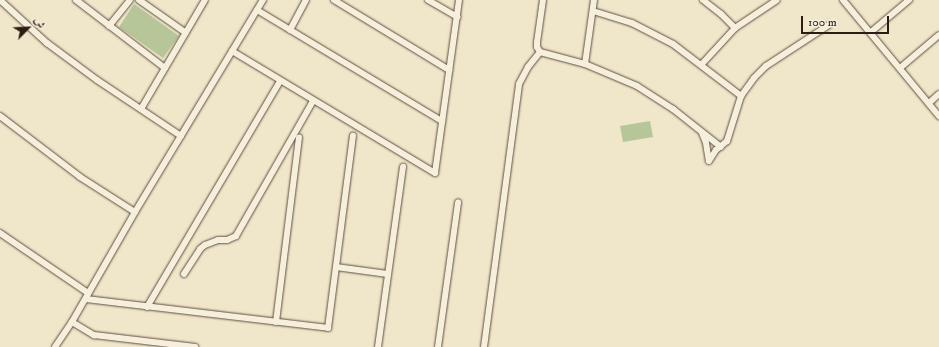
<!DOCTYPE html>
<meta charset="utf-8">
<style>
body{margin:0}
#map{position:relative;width:939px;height:347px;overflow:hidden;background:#f0e6c9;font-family:"IM FELL DW Pica",Amiri,serif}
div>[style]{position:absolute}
.green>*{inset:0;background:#b7c698}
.roads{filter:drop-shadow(0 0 1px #5e4e43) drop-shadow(0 0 1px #5e4e43)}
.minor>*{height:6px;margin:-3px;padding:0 3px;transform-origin:3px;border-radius:3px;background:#f5efdc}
span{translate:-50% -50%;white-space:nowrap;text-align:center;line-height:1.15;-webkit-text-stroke:3.5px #f5efdc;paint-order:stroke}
.north{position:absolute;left:8px;top:8px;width:40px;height:40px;-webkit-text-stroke:3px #f5efdc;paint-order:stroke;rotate:66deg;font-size:11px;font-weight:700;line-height:16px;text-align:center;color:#2d1c16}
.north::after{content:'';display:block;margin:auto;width:14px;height:18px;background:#2d1c16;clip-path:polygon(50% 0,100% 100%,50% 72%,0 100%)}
.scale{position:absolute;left:801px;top:16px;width:88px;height:18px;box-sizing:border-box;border:2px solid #2d1c16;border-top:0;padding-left:5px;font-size:12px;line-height:14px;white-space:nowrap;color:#2d1c16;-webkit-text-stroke:3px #f5efdc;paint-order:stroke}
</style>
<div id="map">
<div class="green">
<i style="clip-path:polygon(134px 4px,179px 36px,163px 58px,119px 27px)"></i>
<i style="clip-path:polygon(650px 121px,653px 137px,623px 142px,620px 126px)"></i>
</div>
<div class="roads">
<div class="minor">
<i style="left:0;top:0;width:64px;rotate:42.5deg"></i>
<i style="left:47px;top:43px;width:62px;rotate:36.5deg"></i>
<i style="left:97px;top:80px;width:101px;rotate:33.7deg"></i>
<i style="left:76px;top:0;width:112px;rotate:37.4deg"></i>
<i style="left:139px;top:0;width:57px;rotate:35.1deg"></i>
<i style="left:334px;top:0;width:135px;rotate:31.3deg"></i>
<i style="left:428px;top:0;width:34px;rotate:30deg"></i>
<i style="left:543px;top:0;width:42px;rotate:98.1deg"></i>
<i style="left:537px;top:42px;width:5px;rotate:90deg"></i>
<i style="left:537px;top:47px;width:6px;rotate:59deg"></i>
<i style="left:540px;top:52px;width:47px;rotate:14.9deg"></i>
<i style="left:585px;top:64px;width:56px;rotate:22.9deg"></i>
<i style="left:637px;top:86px;width:43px;rotate:32.6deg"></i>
<i style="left:673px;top:109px;width:61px;rotate:38.4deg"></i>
<i style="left:703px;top:0;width:23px;rotate:38deg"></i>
<i style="left:721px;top:14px;width:20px;rotate:45deg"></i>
<i style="left:843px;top:0;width:151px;rotate:50.4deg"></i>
<i style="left:257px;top:10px;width:216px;rotate:31deg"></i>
<i style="left:593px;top:11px;width:41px;rotate:17.1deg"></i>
<i style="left:632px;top:23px;width:46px;rotate:27.1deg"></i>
<i style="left:673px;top:44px;width:86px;rotate:37.4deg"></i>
<i style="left:109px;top:26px;width:33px;rotate:-51deg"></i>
<i style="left:290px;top:30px;width:34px;rotate:-62deg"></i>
<i style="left:871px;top:32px;width:50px;rotate:-40.1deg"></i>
<i style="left:232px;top:51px;width:237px;rotate:31deg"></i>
<i style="left:435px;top:173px;width:175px;rotate:-82.1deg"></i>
<i style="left:585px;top:64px;width:65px;rotate:-82deg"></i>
<i style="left:701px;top:65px;width:50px;rotate:-47.4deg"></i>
<i style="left:735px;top:28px;width:50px;rotate:-33.7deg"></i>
<i style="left:900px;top:68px;width:51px;rotate:-40.2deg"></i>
<i style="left:929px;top:103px;width:13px;rotate:-42deg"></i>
<i style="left:141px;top:109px;width:126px;rotate:-59.6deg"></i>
<i style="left:0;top:116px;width:101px;rotate:37.3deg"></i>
<i style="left:80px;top:177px;width:65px;rotate:32.5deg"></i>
<i style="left:702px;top:133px;width:11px;rotate:68deg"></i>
<i style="left:706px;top:143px;width:18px;rotate:81deg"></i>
<i style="left:709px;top:161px;width:13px;rotate:-58deg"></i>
<i style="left:716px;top:150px;width:14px;rotate:-39deg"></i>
<i style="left:727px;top:141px;width:47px;rotate:-72.7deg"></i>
<i style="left:741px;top:96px;width:22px;rotate:-54deg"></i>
<i style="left:754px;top:78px;width:17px;rotate:-45deg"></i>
<i style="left:766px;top:66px;width:75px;rotate:-33.1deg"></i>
<i style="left:0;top:233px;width:107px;rotate:34.3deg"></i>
<i style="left:336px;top:267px;width:52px;rotate:7.7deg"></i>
<i style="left:184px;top:274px;width:30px;rotate:-57deg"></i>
<i style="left:200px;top:249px;width:6px;rotate:-39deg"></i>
<i style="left:205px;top:245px;width:14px;rotate:-21deg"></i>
<i style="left:218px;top:240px;width:9px"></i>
<i style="left:227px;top:240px;width:10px;rotate:-24deg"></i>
<i style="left:236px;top:236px;width:155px;rotate:-60.3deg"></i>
<i style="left:86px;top:299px;width:244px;rotate:6.8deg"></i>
<i style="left:328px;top:328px;width:194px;rotate:-82.6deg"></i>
<i style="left:147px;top:307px;width:262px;rotate:-59.5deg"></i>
<i style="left:72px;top:322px;width:26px;rotate:31deg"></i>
<i style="left:94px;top:335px;width:102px;rotate:6.8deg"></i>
<i style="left:276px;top:322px;width:186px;rotate:-82.9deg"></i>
<i style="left:55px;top:347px;width:30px;rotate:-56deg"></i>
<i style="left:72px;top:322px;width:127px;rotate:-60.2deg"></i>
<i style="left:135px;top:212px;width:248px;rotate:-58.9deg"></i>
<i style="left:378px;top:347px;width:182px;rotate:-82.1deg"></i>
<i style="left:438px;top:347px;width:146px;rotate:-82.1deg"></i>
<i style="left:484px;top:347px;width:265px;rotate:-82.4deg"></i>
<i style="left:519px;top:84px;width:19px;rotate:-62deg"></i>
<i style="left:528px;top:67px;width:19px;rotate:-51deg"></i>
</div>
</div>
<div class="north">ش</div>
<div class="scale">100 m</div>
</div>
